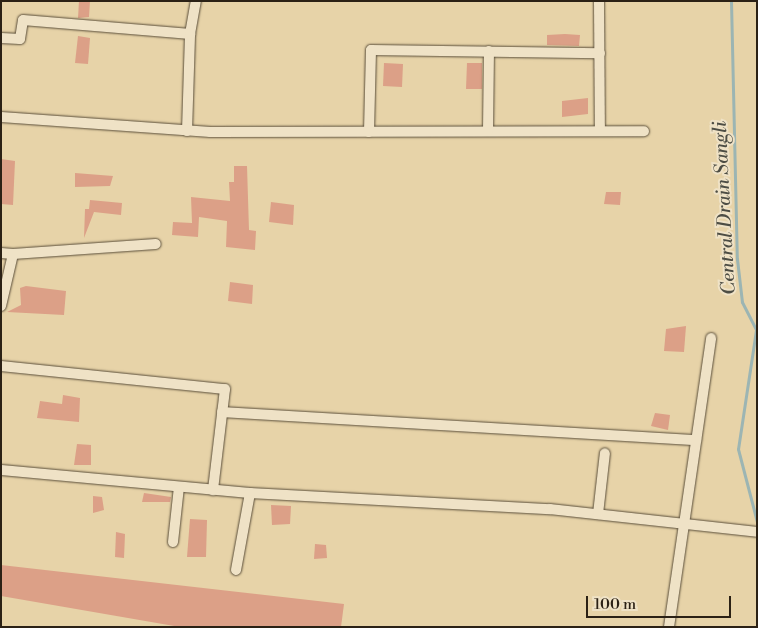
<!DOCTYPE html>
<style>
body{margin:0}
#map{position:relative;width:758px;height:628px;overflow:hidden;background:#e7d3a8;font-family:"Libre Bodoni",serif}
div>[style]{position:absolute}
.stream>*{height:3px;margin:-1.5px;padding:0 1.5px;transform-origin:1.5px;border-radius:1.5px;background:#9cb5b3}
.building>*{inset:0;background:#dca087}
.roads{filter:drop-shadow(0 0 1px #5a4e3a) drop-shadow(0 0 1px #5a4e3a)}
.street>*{height:10px;margin:-5px;padding:0 5px;transform-origin:5px;border-radius:5px;background:#efe2c6}
span{translate:-50% -50%;white-space:nowrap;text-align:center;line-height:1.15;-webkit-text-stroke:4px #efe2c6;paint-order:stroke}
.water-label{font-size:19px;color:#4d4d44;font-style:italic}
.frame{position:absolute;inset:0;border:2px solid #2b2115;pointer-events:none}
.scale{position:absolute;left:586px;top:596px;width:145px;height:22px;box-sizing:border-box;border:2px solid #2b2115;border-top:0;padding-left:6px;font-size:15px;line-height:18px;white-space:nowrap;color:#2b2115;-webkit-text-stroke:4px #efe2c6;paint-order:stroke}
</style>
<div id="map">
<div class="stream">
<i style="left:731px;top:1px;width:258px;rotate:88.7deg"></i>
<i style="left:737px;top:259px;width:43px;rotate:83.4deg"></i>
<i style="left:742px;top:302px;width:31px;rotate:63deg"></i>
<i style="left:756px;top:330px;width:120px;rotate:98.6deg"></i>
<i style="left:738px;top:449px;width:75px;rotate:75.4deg"></i>
</div>
<div class="building">
<i style="clip-path:polygon(79px 1px,90px 1px,89px 17px,78px 18px)"></i>
<i style="clip-path:polygon(565px 34px,580px 35px,579px 46px,547px 45px,547px 35px)"></i>
<i style="clip-path:polygon(78px 36px,90px 38px,88px 64px,75px 63px)"></i>
<i style="clip-path:polygon(384px 63px,403px 64px,402px 87px,383px 86px)"></i>
<i style="clip-path:polygon(467px 63px,482px 63px,482px 89px,466px 89px)"></i>
<i style="clip-path:polygon(588px 98px,588px 114px,562px 117px,562px 101px)"></i>
<i style="clip-path:polygon(1px 159px,15px 161px,13px 205px,1px 204px)"></i>
<i style="clip-path:polygon(234px 166px,247px 166px,249px 230px,256px 231px,255px 250px,226px 247px,227px 221px,199px 217px,198px 237px,172px 235px,173px 222px,192px 223px,191px 197px,230px 201px,229px 182px,234px 182px)"></i>
<i style="clip-path:polygon(75px 173px,113px 176px,110px 186px,75px 187px)"></i>
<i style="clip-path:polygon(606px 192px,621px 192px,620px 205px,604px 204px)"></i>
<i style="clip-path:polygon(90px 200px,122px 203px,121px 215px,94px 212px,84px 238px,85px 209px,89px 209px)"></i>
<i style="clip-path:polygon(271px 202px,294px 205px,293px 225px,269px 222px)"></i>
<i style="clip-path:polygon(230px 282px,253px 285px,252px 304px,228px 301px)"></i>
<i style="clip-path:polygon(26px 286px,66px 291px,64px 315px,7px 312px,21px 305px,20px 288px)"></i>
<i style="clip-path:polygon(686px 326px,684px 352px,664px 351px,666px 329px)"></i>
<i style="clip-path:polygon(63px 395px,80px 398px,79px 422px,37px 418px,40px 401px,62px 404px)"></i>
<i style="clip-path:polygon(655px 413px,670px 415px,668px 430px,651px 426px)"></i>
<i style="clip-path:polygon(77px 444px,91px 445px,91px 465px,74px 465px)"></i>
<i style="clip-path:polygon(144px 493px,171px 497px,170px 502px,142px 502px)"></i>
<i style="clip-path:polygon(93px 496px,102px 497px,104px 510px,93px 513px)"></i>
<i style="clip-path:polygon(271px 505px,291px 506px,290px 524px,272px 525px)"></i>
<i style="clip-path:polygon(190px 519px,207px 520px,206px 557px,187px 557px)"></i>
<i style="clip-path:polygon(116px 532px,125px 534px,124px 558px,115px 557px)"></i>
<i style="clip-path:polygon(315px 544px,326px 545px,327px 558px,314px 559px)"></i>
<i style="clip-path:polygon(1px 565px,344px 604px,341px 627px,180px 627px,1px 596px)"></i>
</div>
<div class="roads">
<div class="street">
<i style="left:599px;top:1px;width:130px;rotate:89.6deg"></i>
<i style="left:1px;top:38px;width:19px;rotate:3deg"></i>
<i style="left:20px;top:39px;width:19px;rotate:-81deg"></i>
<i style="left:23px;top:20px;width:168px;rotate:4.8deg"></i>
<i style="left:1px;top:117px;width:210px;rotate:4.1deg"></i>
<i style="left:210px;top:132px;width:434px;rotate:-0.1deg"></i>
<i style="left:187px;top:131px;width:97px;rotate:-88.2deg"></i>
<i style="left:190px;top:34px;width:34px;rotate:-80deg"></i>
<i style="left:488px;top:131px;width:80px;rotate:-89.3deg"></i>
<i style="left:369px;top:132px;width:82px;rotate:-88.6deg"></i>
<i style="left:371px;top:50px;width:229px;rotate:0.8deg"></i>
<i style="left:1px;top:253px;width:12px;rotate:5deg"></i>
<i style="left:1px;top:306px;width:53px;rotate:-77deg"></i>
<i style="left:13px;top:254px;width:143px;rotate:-4deg"></i>
<i style="left:1px;top:366px;width:225px;rotate:5.9deg"></i>
<i style="left:225px;top:389px;width:102px;rotate:96.8deg"></i>
<i style="left:222px;top:412px;width:475px;rotate:3.4deg"></i>
<i style="left:1px;top:470px;width:250px;rotate:5.3deg"></i>
<i style="left:250px;top:493px;width:300px;rotate:3.1deg"></i>
<i style="left:550px;top:509px;width:208px;rotate:6.3deg"></i>
<i style="left:598px;top:514px;width:61px;rotate:-83.5deg"></i>
<i style="left:173px;top:542px;width:55px;rotate:-83.8deg"></i>
<i style="left:236px;top:570px;width:78px;rotate:-79.7deg"></i>
<i style="left:669px;top:627px;width:292px;rotate:-81.7deg"></i>
</div>
</div>
<div class="water-label">
<span style="left:725px;top:208px;rotate:-93deg">Central Drain Sangli</span>
</div>
<div class="frame"></div>
<div class="scale">100 m</div>
</div>
